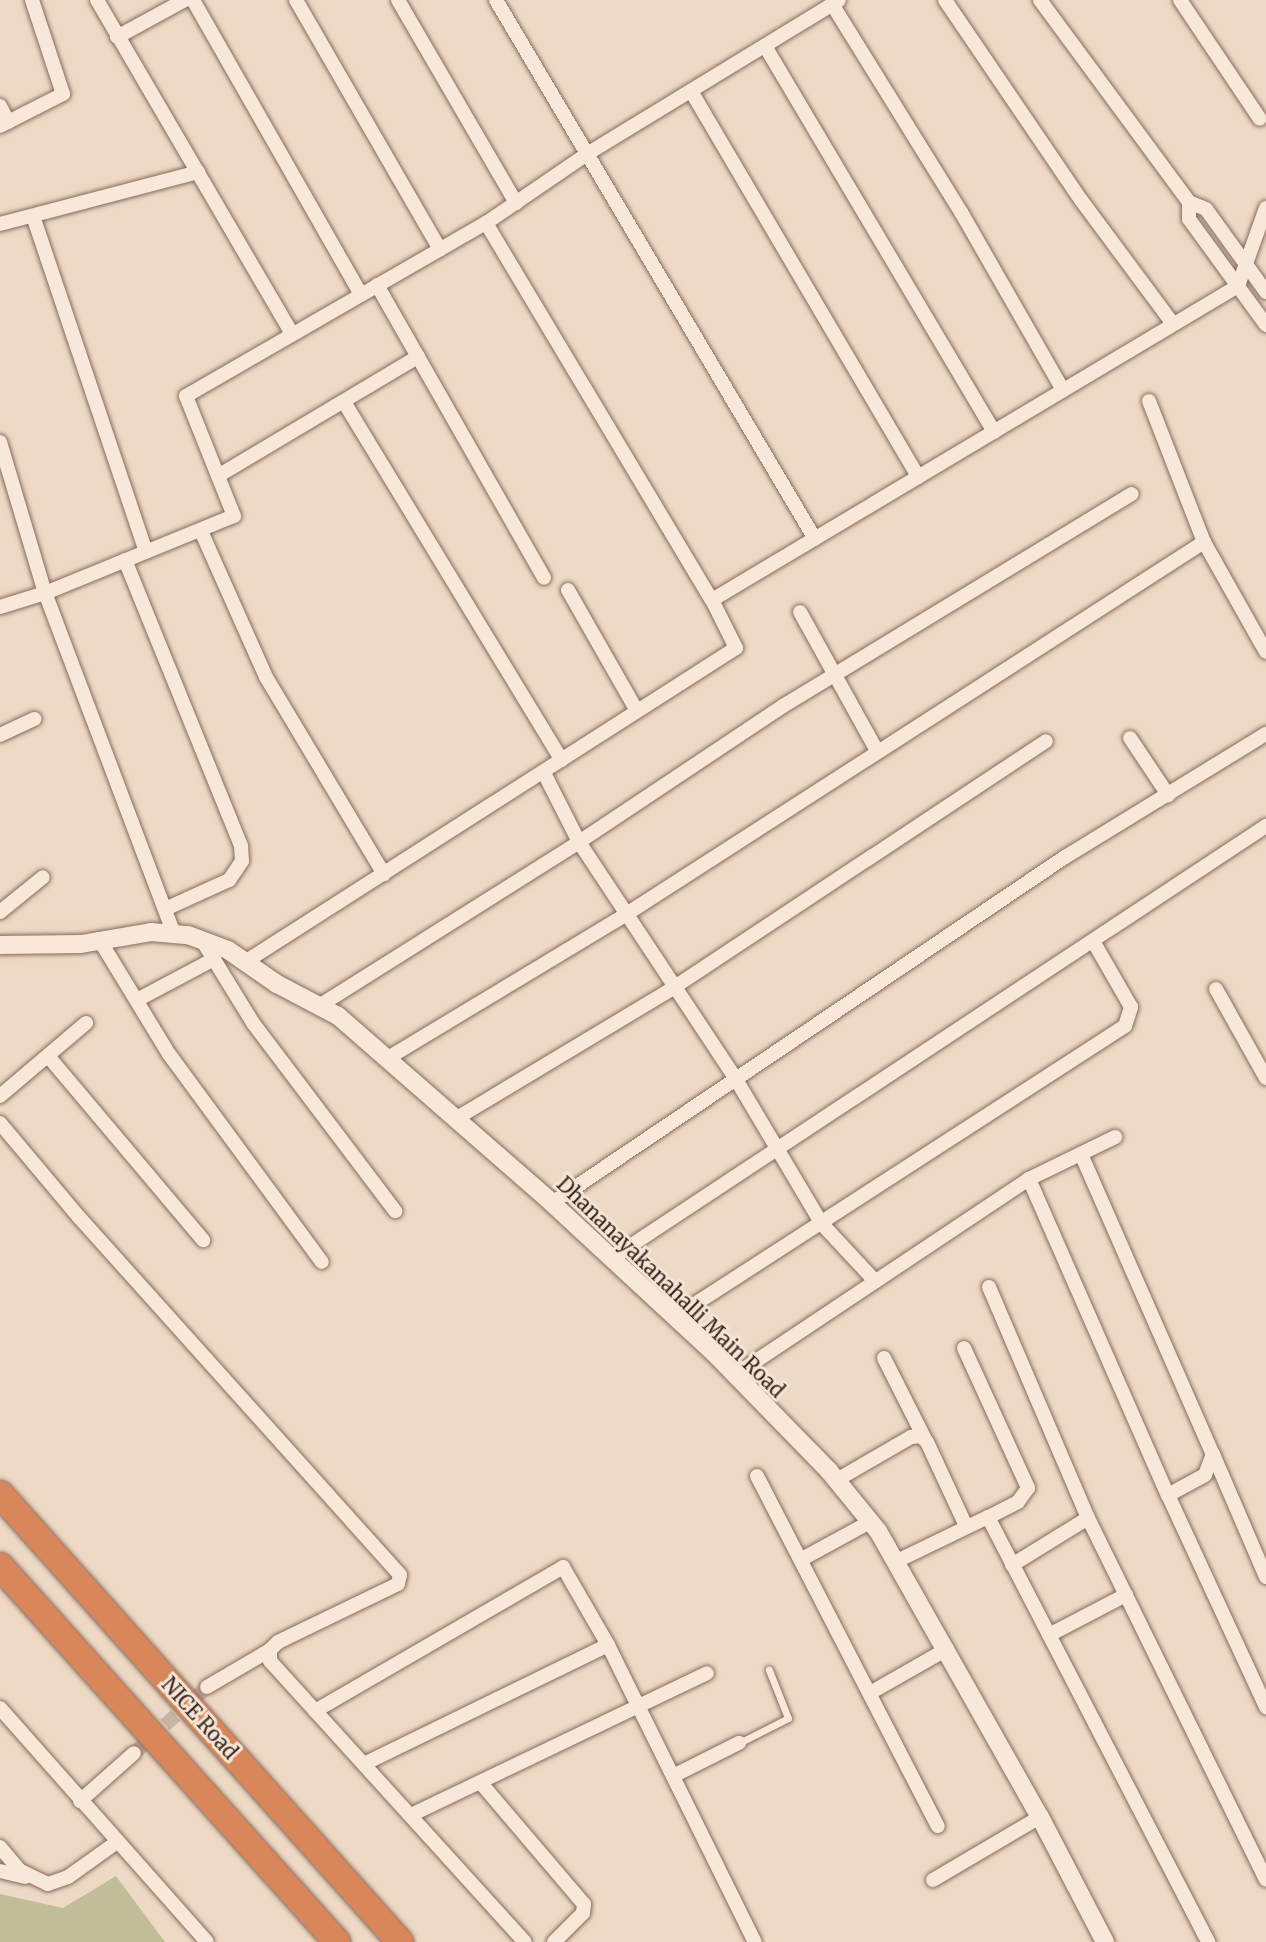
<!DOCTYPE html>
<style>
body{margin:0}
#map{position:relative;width:1266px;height:1942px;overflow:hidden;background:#edd9c5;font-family:Merriweather,serif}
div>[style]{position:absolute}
.cemetery>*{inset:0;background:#c0bd98}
.minor-tunnel>*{height:14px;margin-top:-7px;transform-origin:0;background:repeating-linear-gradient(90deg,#c9b5a4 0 14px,transparent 0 21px)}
.roads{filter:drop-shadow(0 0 2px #876a5c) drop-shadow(0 0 2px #876a5c)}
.service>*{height:7px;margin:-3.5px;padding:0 3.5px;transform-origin:3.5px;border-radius:3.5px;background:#f8e8d9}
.minor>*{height:14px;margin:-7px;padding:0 7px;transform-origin:7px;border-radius:7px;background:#f8e8d9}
.tertiary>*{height:18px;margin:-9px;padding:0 9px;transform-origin:9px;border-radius:9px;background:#f8e8d9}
.motorway>*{height:26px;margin:-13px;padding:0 13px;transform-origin:13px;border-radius:13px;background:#d9875a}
span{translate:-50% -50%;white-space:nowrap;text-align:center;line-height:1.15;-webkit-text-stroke:6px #f4e5d5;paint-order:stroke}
.street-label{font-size:20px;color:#38261f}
</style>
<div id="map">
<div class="cemetery">
<i style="clip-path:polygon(116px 1876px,165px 1942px,0 1942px,0 1894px,63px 1908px)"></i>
</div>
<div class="minor-tunnel">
<i style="left:134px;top:1753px;width:98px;rotate:-42.1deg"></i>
</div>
<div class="roads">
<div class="service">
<i style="left:739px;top:1743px;width:55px;rotate:-27deg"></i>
<i style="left:788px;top:1718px;width:52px;rotate:-111.6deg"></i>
</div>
<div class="minor">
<i style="left:97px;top:0;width:387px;rotate:59.7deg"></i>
<i style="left:193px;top:0;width:339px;rotate:60.3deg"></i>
<i style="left:296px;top:0;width:288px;rotate:60deg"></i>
<i style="left:398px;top:0;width:235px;rotate:59.8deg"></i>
<i style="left:496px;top:0;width:626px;rotate:59.38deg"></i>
<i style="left:945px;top:0;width:242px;rotate:55.8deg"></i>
<i style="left:1081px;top:200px;width:154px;rotate:53.4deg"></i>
<i style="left:1040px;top:0;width:251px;rotate:53.6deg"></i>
<i style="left:1180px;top:0;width:143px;rotate:56.1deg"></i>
<i style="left:832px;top:4px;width:245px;rotate:58.2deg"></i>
<i style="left:961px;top:212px;width:205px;rotate:60.2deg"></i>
<i style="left:117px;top:37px;width:77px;rotate:-28.6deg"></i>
<i style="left:765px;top:46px;width:449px;rotate:59.3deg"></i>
<i style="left:691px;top:91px;width:448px;rotate:59.5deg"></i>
<i style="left:0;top:106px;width:18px;rotate:63deg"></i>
<i style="left:0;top:126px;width:71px;rotate:-26.9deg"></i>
<i style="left:63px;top:94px;width:99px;rotate:-108.3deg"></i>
<i style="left:33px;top:216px;width:354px;rotate:71.4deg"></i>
<i style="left:486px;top:223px;width:440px;rotate:59.1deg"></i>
<i style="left:0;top:224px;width:205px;rotate:-14.7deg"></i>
<i style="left:377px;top:285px;width:337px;rotate:60.3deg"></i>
<i style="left:1266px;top:292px;width:102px;rotate:-125.9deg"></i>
<i style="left:1206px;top:209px;width:18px;rotate:-158deg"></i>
<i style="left:1189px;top:202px;width:17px;rotate:90deg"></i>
<i style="left:1189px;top:219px;width:131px;rotate:54deg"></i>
<i style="left:1149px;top:401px;width:151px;rotate:68.7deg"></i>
<i style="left:1204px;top:542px;width:126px;rotate:60.6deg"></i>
<i style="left:344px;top:402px;width:419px;rotate:58.7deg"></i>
<i style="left:0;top:442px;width:158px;rotate:73.4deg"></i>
<i style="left:45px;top:593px;width:47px;rotate:162.7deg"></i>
<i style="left:218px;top:476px;width:233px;rotate:-30.8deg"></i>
<i style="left:201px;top:531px;width:160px;rotate:66deg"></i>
<i style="left:266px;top:677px;width:230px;rotate:59.1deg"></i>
<i style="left:125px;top:560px;width:309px;rotate:67.9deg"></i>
<i style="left:241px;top:846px;width:15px;rotate:86deg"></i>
<i style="left:242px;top:861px;width:23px;rotate:124deg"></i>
<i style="left:229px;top:880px;width:70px;rotate:155.6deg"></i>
<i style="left:568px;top:590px;width:139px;rotate:60.3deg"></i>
<i style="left:800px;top:612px;width:159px;rotate:61deg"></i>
<i style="left:0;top:735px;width:38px;rotate:-25deg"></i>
<i style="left:1130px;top:738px;width:69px;rotate:56.3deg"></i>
<i style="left:544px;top:773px;width:77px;rotate:63.1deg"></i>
<i style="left:579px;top:842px;width:287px;rotate:56.5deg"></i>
<i style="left:737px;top:1081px;width:166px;rotate:59.3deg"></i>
<i style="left:822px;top:1224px;width:78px;rotate:47.1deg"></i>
<i style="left:0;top:912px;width:55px;rotate:-39.1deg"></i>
<i style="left:174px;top:934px;width:365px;rotate:-110.7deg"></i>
<i style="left:45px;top:593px;width:204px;rotate:-22.2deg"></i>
<i style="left:234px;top:516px;width:129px;rotate:-111.8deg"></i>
<i style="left:186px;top:396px;width:346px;rotate:-30deg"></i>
<i style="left:486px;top:223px;width:122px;rotate:-34.3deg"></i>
<i style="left:587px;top:154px;width:295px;rotate:-31.4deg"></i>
<i style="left:99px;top:939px;width:135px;rotate:58.7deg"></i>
<i style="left:169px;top:1054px;width:258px;rotate:53.7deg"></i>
<i style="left:202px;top:940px;width:97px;rotate:58.4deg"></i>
<i style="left:253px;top:1023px;width:236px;rotate:52.9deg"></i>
<i style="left:245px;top:962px;width:583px;rotate:-32.6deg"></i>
<i style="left:736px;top:648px;width:54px;rotate:-116.6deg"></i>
<i style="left:712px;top:600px;width:613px;rotate:-30.84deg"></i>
<i style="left:1238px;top:286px;width:83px;rotate:-70.3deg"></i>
<i style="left:1216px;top:989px;width:102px;rotate:60.7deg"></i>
<i style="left:137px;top:1000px;width:87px;rotate:-28deg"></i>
<i style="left:319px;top:1006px;width:307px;rotate:-32.2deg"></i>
<i style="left:579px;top:842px;width:245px;rotate:-33.7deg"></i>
<i style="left:783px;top:706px;width:408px;rotate:-31.3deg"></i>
<i style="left:48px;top:1056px;width:241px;rotate:49.9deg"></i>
<i style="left:388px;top:1058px;width:277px;rotate:-31.1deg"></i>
<i style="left:625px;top:915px;width:689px;rotate:-32.79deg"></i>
<i style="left:0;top:1096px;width:113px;rotate:-40.3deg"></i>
<i style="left:457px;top:1118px;width:252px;rotate:-31deg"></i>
<i style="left:673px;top:988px;width:447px;rotate:-33.5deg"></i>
<i style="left:0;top:1123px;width:121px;rotate:50deg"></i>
<i style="left:78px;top:1216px;width:482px;rotate:48.1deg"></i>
<i style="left:400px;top:1575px;width:9px;rotate:103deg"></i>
<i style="left:398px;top:1584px;width:133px;rotate:154.2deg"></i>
<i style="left:278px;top:1642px;width:11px;rotate:135deg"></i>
<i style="left:270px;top:1650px;width:11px;rotate:90deg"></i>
<i style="left:270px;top:1661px;width:379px;rotate:47.8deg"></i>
<i style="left:1081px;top:1154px;width:328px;rotate:66.3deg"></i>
<i style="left:1213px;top:1454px;width:22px;rotate:111deg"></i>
<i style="left:1205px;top:1475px;width:42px;rotate:151.6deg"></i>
<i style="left:1029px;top:1179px;width:96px;rotate:-26deg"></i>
<i style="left:552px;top:1203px;width:619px;rotate:-34deg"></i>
<i style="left:1065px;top:857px;width:236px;rotate:-31.5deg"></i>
<i style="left:612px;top:1258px;width:784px;rotate:-33.45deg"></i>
<i style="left:989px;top:1287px;width:251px;rotate:66.8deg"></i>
<i style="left:1088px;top:1518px;width:403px;rotate:63.8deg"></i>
<i style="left:675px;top:1317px;width:536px;rotate:-32.89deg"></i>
<i style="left:1125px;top:1026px;width:20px;rotate:-72deg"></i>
<i style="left:1131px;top:1007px;width:76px;rotate:-119.9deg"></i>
<i style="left:964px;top:1348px;width:154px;rotate:65.4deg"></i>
<i style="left:1028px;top:1488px;width:17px;rotate:126deg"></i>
<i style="left:1018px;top:1502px;width:34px;rotate:153deg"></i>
<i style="left:884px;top:1358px;width:91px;rotate:63.2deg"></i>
<i style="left:735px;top:1375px;width:353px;rotate:-33.7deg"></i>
<i style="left:1029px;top:1179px;width:345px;rotate:66.3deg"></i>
<i style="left:1168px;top:1495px;width:234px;rotate:65.2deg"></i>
<i style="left:1213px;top:1454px;width:134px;rotate:66.7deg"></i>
<i style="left:757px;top:1476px;width:394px;rotate:62.7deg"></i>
<i style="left:835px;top:1481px;width:88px;rotate:-30.1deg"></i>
<i style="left:911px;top:1437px;width:10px;rotate:-6deg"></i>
<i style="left:921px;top:1436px;width:8px;rotate:45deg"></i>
<i style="left:927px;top:1442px;width:93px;rotate:65.1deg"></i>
<i style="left:802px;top:1559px;width:77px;rotate:-28.6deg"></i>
<i style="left:897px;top:1561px;width:101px;rotate:-25.8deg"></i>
<i style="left:988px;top:1517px;width:479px;rotate:62.6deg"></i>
<i style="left:1012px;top:1565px;width:89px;rotate:-31.7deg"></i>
<i style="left:1049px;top:1635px;width:87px;rotate:-27.5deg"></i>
<i style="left:207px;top:1687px;width:73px;rotate:-30.4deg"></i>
<i style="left:870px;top:1693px;width:89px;rotate:-29.7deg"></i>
<i style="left:0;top:1708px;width:312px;rotate:48.5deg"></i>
<i style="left:315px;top:1711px;width:287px;rotate:-30.1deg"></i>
<i style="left:563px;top:1567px;width:90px;rotate:60deg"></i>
<i style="left:608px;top:1645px;width:331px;rotate:63.7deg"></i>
<i style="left:364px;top:1764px;width:271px;rotate:-26deg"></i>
<i style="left:673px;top:1776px;width:74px;rotate:-26.6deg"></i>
<i style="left:480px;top:1782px;width:160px;rotate:49.6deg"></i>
<i style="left:584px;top:1904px;width:9px;rotate:96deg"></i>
<i style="left:583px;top:1913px;width:41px;rotate:135deg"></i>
<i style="left:80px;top:1801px;width:72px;rotate:-41.6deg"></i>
<i style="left:411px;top:1815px;width:328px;rotate:-25.6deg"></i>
<i style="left:0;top:1847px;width:30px;rotate:50deg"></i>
<i style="left:19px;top:1870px;width:32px;rotate:26deg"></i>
<i style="left:48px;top:1884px;width:21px;rotate:-19deg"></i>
<i style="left:68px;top:1877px;width:60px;rotate:-35.5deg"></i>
<i style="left:0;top:1871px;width:26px;rotate:13deg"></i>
<i style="left:933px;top:1880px;width:124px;rotate:-30.5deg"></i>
</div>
<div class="tertiary">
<i style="left:0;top:945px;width:81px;rotate:-0.7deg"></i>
<i style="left:81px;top:944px;width:71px;rotate:-9.7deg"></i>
<i style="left:151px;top:932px;width:37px;rotate:5deg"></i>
<i style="left:188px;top:935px;width:43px;rotate:20.6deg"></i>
<i style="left:228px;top:950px;width:60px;rotate:34.8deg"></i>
<i style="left:277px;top:984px;width:69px;rotate:27.7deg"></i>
<i style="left:338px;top:1016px;width:284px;rotate:41.1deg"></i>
<i style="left:552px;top:1203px;width:222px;rotate:42.8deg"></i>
<i style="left:715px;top:1354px;width:163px;rotate:45.7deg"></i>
<i style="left:829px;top:1471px;width:77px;rotate:50.8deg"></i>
<i style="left:878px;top:1531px;width:329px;rotate:60.5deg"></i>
<i style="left:1040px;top:1817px;width:141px;rotate:62.5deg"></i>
</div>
<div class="motorway">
<i style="left:0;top:1494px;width:601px;rotate:48.24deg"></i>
<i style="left:0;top:1566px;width:505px;rotate:48.13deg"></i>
</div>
</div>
<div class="street-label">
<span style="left:671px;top:1287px;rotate:44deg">Dhananayakanahalli Main Road</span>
<span style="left:200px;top:1718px;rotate:48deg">NICE Road</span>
</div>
</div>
